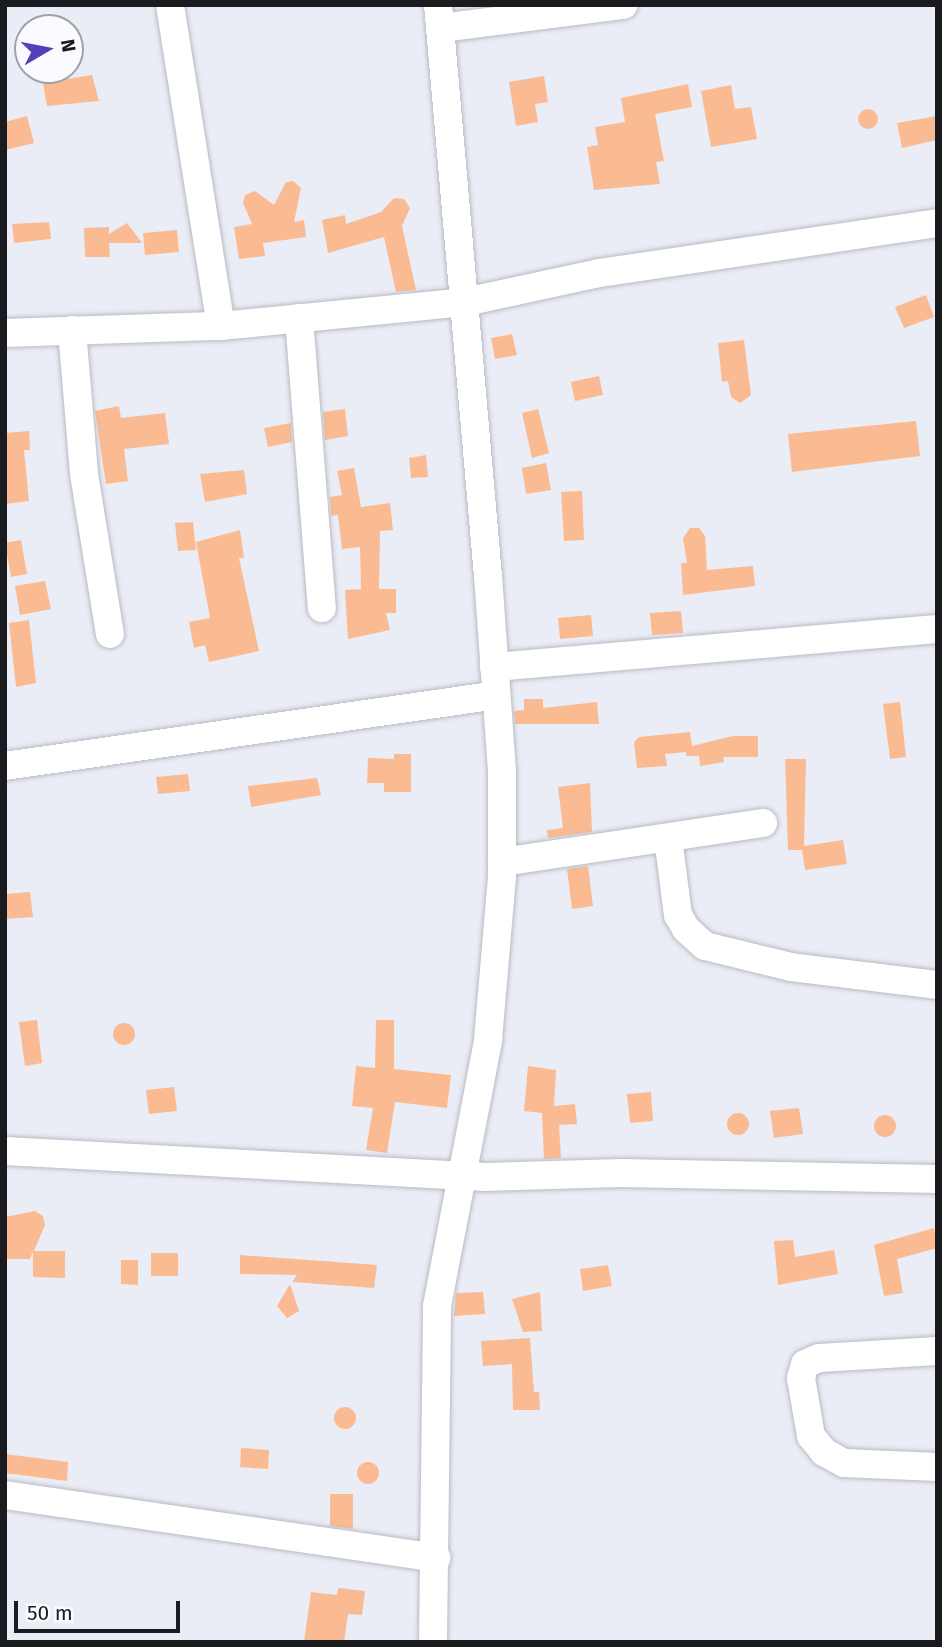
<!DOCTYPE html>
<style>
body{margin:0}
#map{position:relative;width:942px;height:1647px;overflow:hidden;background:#ebedf6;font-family:"Fira Sans",sans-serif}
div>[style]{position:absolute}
.building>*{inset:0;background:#fabb93}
.round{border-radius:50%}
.roads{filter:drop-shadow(0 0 2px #b9bbc3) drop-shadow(0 0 2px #b9bbc3)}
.minor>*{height:28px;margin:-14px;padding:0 14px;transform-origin:14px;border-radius:14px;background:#fff}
span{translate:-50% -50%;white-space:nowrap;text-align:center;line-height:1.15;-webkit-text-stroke:5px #fafbfe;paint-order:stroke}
.frame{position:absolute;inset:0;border:7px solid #1a1b1e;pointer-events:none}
.north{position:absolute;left:14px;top:14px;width:70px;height:70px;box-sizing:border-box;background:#fafbfe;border:2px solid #a0a1a4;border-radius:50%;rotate:80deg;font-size:19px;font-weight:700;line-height:28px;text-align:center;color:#1a1b1e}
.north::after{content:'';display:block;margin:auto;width:24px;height:32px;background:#573fb7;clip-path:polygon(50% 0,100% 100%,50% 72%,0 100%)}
.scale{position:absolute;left:14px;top:1601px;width:166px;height:32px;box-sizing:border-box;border:4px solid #1a1b1e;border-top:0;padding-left:9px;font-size:21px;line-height:24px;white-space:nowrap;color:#1a1b1e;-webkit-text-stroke:5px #fafbfe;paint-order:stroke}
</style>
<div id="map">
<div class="building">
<i style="clip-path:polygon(92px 75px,99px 101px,47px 106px,43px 83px)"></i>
<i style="clip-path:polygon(544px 76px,548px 102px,535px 104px,538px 122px,516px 126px,509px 82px)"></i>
<i style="clip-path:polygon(688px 84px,692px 107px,655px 114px,664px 161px,656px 162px,660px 184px,594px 190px,587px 147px,598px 145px,595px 127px,625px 122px,621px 98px)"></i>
<i style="clip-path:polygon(731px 85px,735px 109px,751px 107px,757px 139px,711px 147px,701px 91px)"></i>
<i class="round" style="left:858px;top:109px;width:20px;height:20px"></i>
<i style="clip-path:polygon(27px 116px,34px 143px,5px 150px,5px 122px)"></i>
<i style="clip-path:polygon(937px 116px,937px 140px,902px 148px,897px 123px)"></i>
<i style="clip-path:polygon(286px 182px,293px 181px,301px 188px,294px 222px,304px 220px,306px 237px,263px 243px,265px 256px,239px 259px,234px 227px,252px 224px,243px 203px,245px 195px,255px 191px,274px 205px)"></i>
<i style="clip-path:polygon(394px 198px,404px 199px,410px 208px,402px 226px,416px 290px,396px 292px,384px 237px,328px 253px,322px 220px,345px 215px,346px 224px,381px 212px)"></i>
<i style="clip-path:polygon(49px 222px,51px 239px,14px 243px,12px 224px)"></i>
<i style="clip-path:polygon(127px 223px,142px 243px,109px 243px,110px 257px,85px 257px,84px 228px,109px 227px,109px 234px)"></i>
<i style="clip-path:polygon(177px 230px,179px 252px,145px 255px,143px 233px)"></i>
<i style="clip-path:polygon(926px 295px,934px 317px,904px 328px,895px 307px)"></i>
<i style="clip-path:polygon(512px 334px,517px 355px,495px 359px,491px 338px)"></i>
<i style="clip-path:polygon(744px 340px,751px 395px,740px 403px,731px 397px,728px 381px,722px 382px,718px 343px)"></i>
<i style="clip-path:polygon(599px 376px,603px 395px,575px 401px,571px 382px)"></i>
<i style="clip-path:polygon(119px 406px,121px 418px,165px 413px,169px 444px,124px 449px,128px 481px,106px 484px,95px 411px)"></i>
<i style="clip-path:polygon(345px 409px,348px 436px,325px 440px,323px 412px)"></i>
<i style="clip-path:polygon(538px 409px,549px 453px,532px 458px,522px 413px)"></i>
<i style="clip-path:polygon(916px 421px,920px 456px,792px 472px,788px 434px)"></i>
<i style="clip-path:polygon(291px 423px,292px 442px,268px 447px,264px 428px)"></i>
<i style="clip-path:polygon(29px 431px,30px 450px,24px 450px,29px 501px,5px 504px,5px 433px)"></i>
<i style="clip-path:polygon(426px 455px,428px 477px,411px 478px,409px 458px)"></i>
<i style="clip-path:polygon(546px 463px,551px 490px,526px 494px,522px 468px)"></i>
<i style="clip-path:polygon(354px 468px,361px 507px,390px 503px,393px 530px,380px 531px,379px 589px,396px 589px,396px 613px,386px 613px,390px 630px,348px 639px,345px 590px,361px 589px,360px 547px,342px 549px,338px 515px,331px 516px,330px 497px,342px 495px,337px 471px)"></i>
<i style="clip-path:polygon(244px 470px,247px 494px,205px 502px,200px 474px)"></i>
<i style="clip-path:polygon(582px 491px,584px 540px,564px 541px,561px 492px)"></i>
<i style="clip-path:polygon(193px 522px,196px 550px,178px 551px,175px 523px)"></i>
<i style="clip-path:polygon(690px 528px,699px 528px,705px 536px,707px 570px,753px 566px,755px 586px,683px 595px,681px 563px,687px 563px,683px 538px)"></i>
<i style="clip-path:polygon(240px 530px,244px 558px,239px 558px,259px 651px,209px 662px,205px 645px,194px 648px,189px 622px,210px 618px,196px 542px)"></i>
<i style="clip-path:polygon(21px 540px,27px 574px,11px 577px,5px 543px)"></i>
<i style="clip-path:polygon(45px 581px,51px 609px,20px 615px,15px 586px)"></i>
<i style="clip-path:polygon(681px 611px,683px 633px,652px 635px,650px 613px)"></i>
<i style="clip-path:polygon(591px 615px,593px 636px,560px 639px,558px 618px)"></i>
<i style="clip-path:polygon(29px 620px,36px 683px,16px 687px,9px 623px)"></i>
<i style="clip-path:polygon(524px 699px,543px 699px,543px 708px,597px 702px,599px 724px,515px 724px,514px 711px,524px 710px)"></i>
<i style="clip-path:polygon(900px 702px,906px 757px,890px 759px,883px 704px)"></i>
<i style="clip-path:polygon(690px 732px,692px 746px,733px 736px,758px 736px,758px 757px,723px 757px,724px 762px,700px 766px,699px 756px,686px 756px,686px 752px,665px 754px,667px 766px,637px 768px,634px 742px,639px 737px)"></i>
<i style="clip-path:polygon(394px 754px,411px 754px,411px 792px,384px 792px,384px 783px,367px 783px,368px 758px,394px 759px)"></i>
<i style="clip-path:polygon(785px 759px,806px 759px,804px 846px,843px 840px,847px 864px,805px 870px,802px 850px,788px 850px)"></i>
<i style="clip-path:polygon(188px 774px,190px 791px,158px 794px,156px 777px)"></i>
<i style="clip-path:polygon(317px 778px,321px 795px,251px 807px,248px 786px)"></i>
<i style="clip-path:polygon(590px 783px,592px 832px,548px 838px,547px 830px,563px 828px,558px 787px)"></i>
<i style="clip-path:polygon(588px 866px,593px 906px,572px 909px,567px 869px)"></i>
<i style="clip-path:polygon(30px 892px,33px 917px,5px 919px,5px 894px)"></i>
<i style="clip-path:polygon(37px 1020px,42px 1063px,25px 1066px,19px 1022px)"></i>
<i style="clip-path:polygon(376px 1020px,394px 1020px,394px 1069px,451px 1075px,447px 1108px,395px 1102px,387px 1153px,366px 1150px,373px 1108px,352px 1106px,356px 1066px,375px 1068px)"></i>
<i class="round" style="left:113px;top:1023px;width:22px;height:22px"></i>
<i style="clip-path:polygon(528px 1066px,556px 1070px,554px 1106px,575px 1104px,577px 1124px,559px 1125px,561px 1158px,544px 1159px,542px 1113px,524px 1111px)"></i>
<i style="clip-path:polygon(174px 1087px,177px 1111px,149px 1114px,146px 1090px)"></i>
<i style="clip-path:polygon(651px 1092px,653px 1121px,630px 1123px,627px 1094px)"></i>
<i style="clip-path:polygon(799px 1108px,803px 1134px,774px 1138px,770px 1111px)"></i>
<i class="round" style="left:727px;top:1113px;width:22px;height:22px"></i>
<i class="round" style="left:874px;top:1115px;width:22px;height:22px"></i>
<i style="clip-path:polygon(35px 1211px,43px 1216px,45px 1225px,34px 1251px,65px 1251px,65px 1278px,33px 1277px,33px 1251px,30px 1259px,5px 1259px,5px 1217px)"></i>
<i style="clip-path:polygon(934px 1228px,937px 1248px,897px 1259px,903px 1293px,884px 1296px,874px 1245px)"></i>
<i style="clip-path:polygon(793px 1240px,795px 1257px,834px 1250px,838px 1274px,778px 1285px,774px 1241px)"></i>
<i style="clip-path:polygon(151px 1253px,178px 1253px,178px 1276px,151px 1276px)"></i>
<i style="clip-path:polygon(240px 1255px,377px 1265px,374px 1288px,292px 1282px,297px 1275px,240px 1274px)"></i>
<i style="clip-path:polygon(121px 1260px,138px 1260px,138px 1285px,121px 1284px)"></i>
<i style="clip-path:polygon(608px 1265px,612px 1286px,583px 1291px,580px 1269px)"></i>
<i style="clip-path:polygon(290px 1284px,299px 1311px,287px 1318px,277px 1306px)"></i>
<i style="clip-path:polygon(483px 1292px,485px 1314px,454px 1316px,456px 1293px)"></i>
<i style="clip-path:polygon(540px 1292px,542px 1331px,523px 1332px,512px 1299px)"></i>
<i style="clip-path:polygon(530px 1338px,534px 1392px,539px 1392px,540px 1410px,513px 1410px,512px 1364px,483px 1366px,481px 1341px)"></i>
<i class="round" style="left:334px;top:1407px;width:22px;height:22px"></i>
<i style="clip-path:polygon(241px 1448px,269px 1450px,268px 1469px,240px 1467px)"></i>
<i style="clip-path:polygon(5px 1454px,68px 1462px,67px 1481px,5px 1473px)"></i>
<i class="round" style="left:357px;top:1462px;width:22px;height:22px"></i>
<i style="clip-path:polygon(330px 1494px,353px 1494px,353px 1529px,330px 1526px)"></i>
<i style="clip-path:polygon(338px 1588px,365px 1591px,362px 1615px,348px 1614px,344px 1642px,304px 1642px,311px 1592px,337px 1595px)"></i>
</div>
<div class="roads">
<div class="minor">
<i style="left:170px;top:5px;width:325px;rotate:81deg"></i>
<i style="left:441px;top:28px;width:184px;rotate:-7.2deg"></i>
<i style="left:299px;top:318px;width:291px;rotate:85.5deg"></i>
<i style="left:72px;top:330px;width:144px;rotate:85.2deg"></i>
<i style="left:84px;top:474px;width:162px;rotate:80.8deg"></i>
<i style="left:5px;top:333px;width:216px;rotate:-1.9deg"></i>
<i style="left:221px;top:326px;width:245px;rotate:-5.6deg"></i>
<i style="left:465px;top:302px;width:137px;rotate:-12.2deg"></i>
<i style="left:599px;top:273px;width:342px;rotate:-8.4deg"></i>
<i style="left:494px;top:667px;width:445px;rotate:-4.9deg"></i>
<i style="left:5px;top:766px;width:495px;rotate:-8.2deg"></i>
<i style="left:668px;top:838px;width:78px;rotate:82.6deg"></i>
<i style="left:678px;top:915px;width:16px;rotate:60deg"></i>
<i style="left:686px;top:929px;width:25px;rotate:42deg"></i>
<i style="left:705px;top:946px;width:89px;rotate:13.7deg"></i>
<i style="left:791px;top:967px;width:147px;rotate:7deg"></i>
<i style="left:502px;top:862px;width:264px;rotate:-8.5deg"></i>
<i style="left:5px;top:1151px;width:481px;rotate:3.1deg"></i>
<i style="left:485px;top:1177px;width:136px;rotate:-1.7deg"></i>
<i style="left:621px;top:1173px;width:316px;rotate:1.1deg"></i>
<i style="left:937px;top:1351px;width:118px;rotate:176.6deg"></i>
<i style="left:819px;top:1358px;width:15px;rotate:157deg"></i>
<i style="left:805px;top:1364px;width:15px;rotate:106deg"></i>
<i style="left:801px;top:1378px;width:59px;rotate:80.2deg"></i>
<i style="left:811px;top:1436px;width:21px;rotate:51deg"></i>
<i style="left:824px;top:1452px;width:23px;rotate:29deg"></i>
<i style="left:844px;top:1463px;width:93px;rotate:2.5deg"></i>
<i style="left:5px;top:1495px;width:436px;rotate:8.3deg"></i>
<i style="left:433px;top:1642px;width:336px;rotate:-89.3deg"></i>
<i style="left:437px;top:1306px;width:271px;rotate:-79.1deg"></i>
<i style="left:488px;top:1040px;width:164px;rotate:-85.1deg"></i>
<i style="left:502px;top:877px;width:106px;rotate:-90deg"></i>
<i style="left:502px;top:771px;width:196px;rotate:-94.1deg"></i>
<i style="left:488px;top:576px;width:573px;rotate:-95deg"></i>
</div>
</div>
<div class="frame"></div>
<div class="north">N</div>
<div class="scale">50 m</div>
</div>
